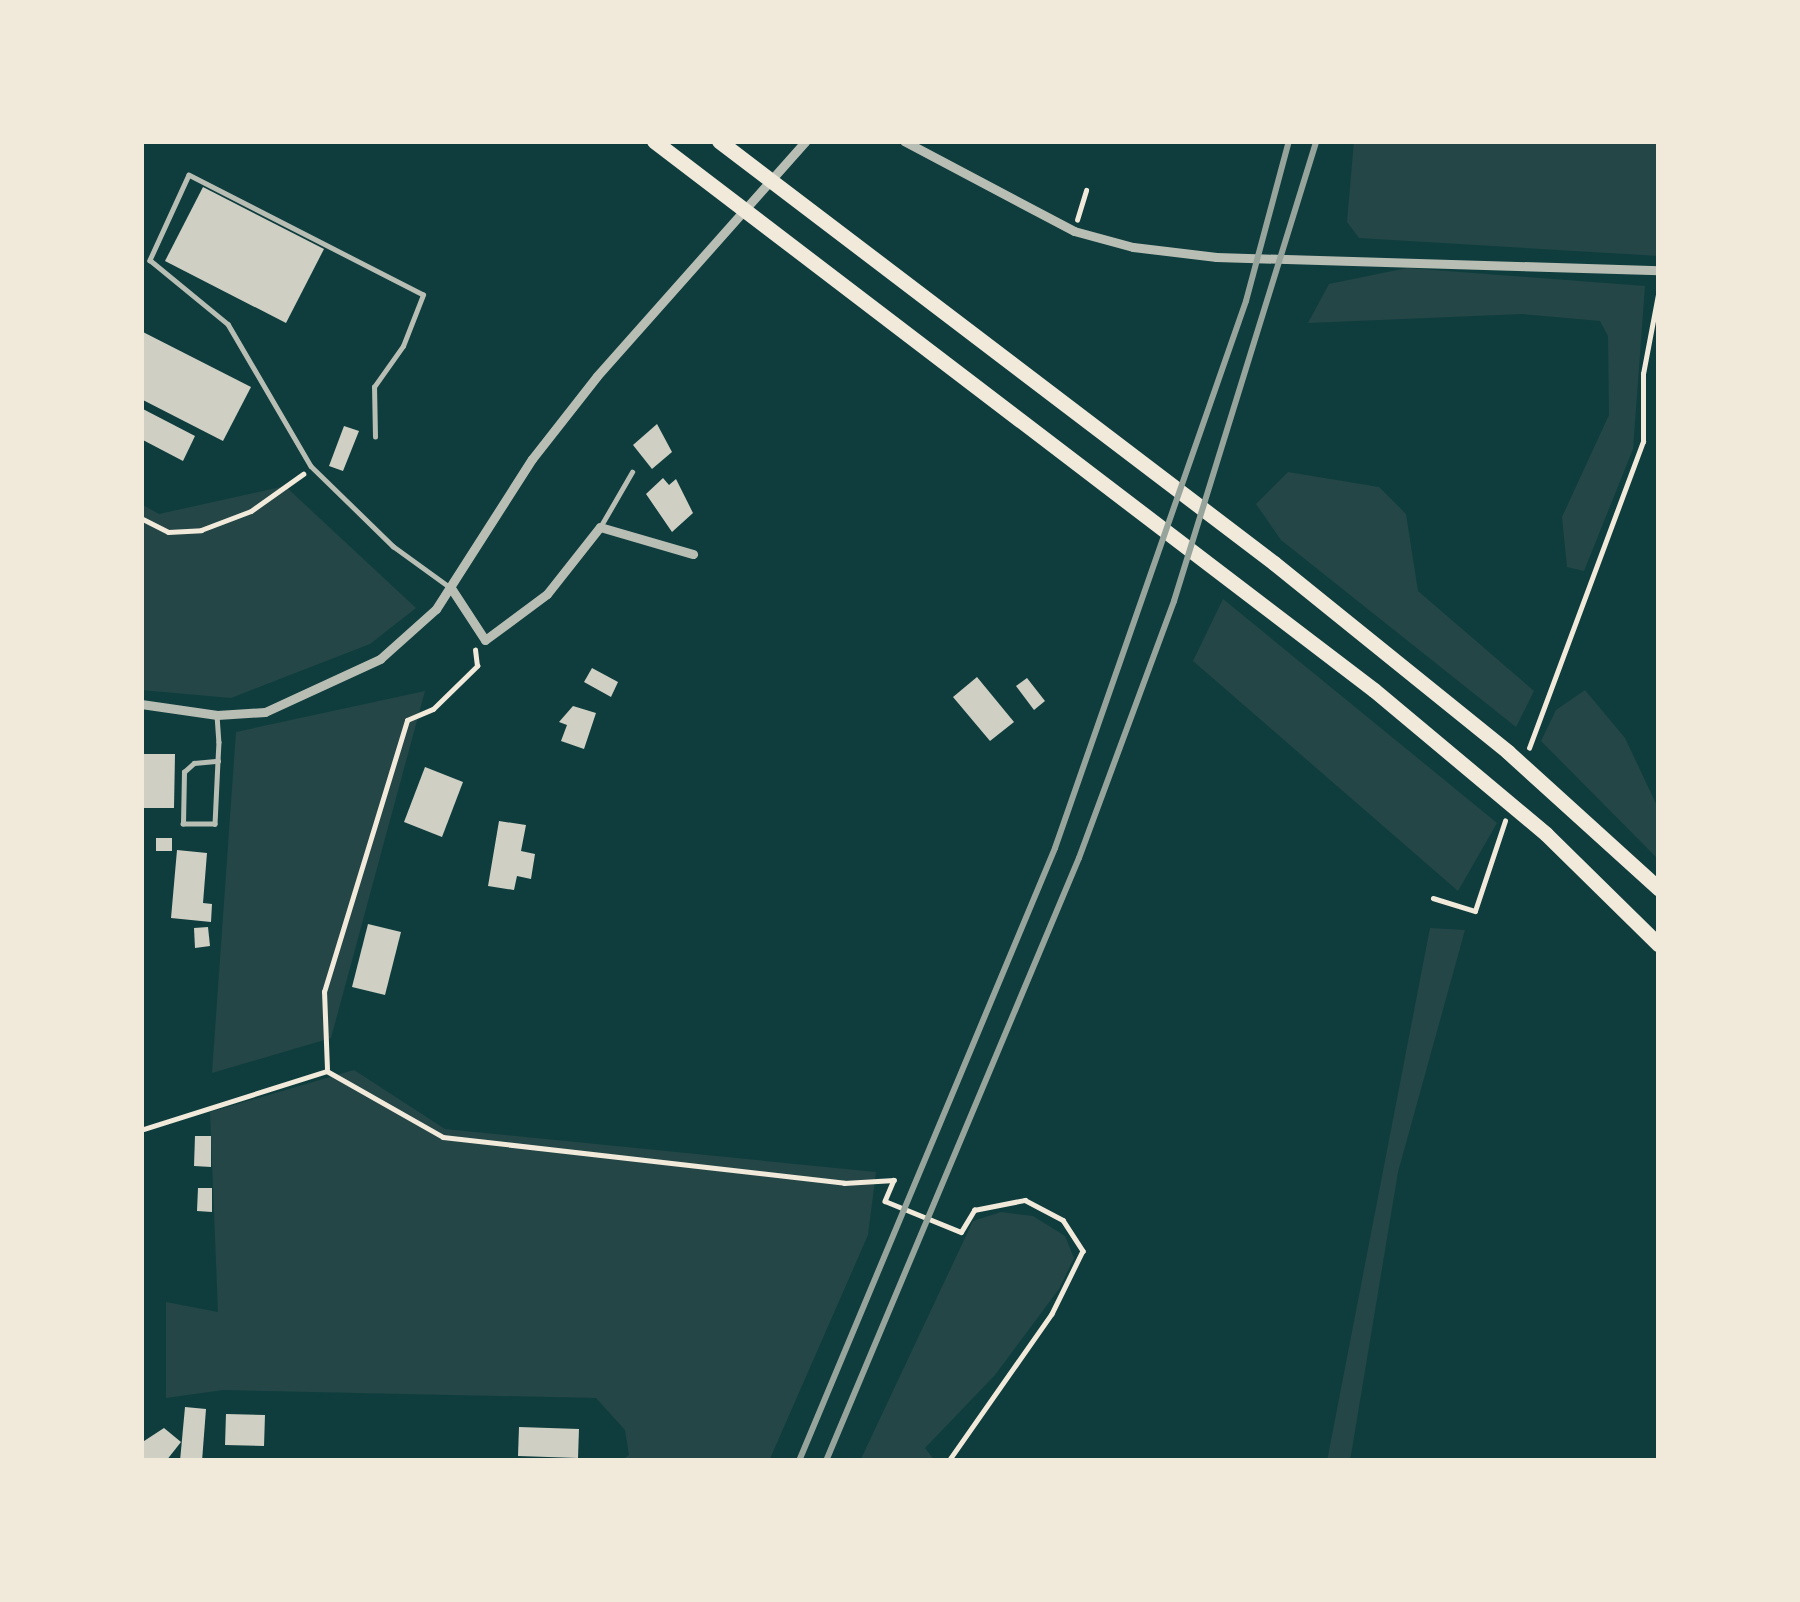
<!DOCTYPE html>
<style>
body{margin:0}
#map{position:relative;width:1800px;height:1602px;overflow:hidden;background:#0f3d3e;font-family:Jost,sans-serif}
div>[style]{position:absolute}
.green>*{inset:0;background:#244646}
.building>*{inset:0;background:#cfcfc3}
.path>*{height:4.5px;margin:-2.25px;padding:0 2.25px;transform-origin:2.25px;border-radius:2.25px;background:#f1e9da}
.service>*{height:4.5px;margin:-2.25px;padding:0 2.25px;transform-origin:2.25px;border-radius:2.25px;background:#b8beb3}
.minor>*{height:9px;margin:-4.5px;padding:0 4.5px;transform-origin:4.5px;border-radius:4.5px;background:#b8beb3}
.primary>*{height:15px;margin:-7.5px;padding:0 7.5px;transform-origin:7.5px;border-radius:7.5px;background:#f1e9da}
.rail>*{height:6px;margin:-3px;padding:0 3px;transform-origin:3px;border-radius:3px;background:#97a49c}
span{translate:-50% -50%;white-space:nowrap;text-align:center;line-height:1.15;-webkit-text-stroke:12px #f1e9da;paint-order:stroke}
.frame{position:absolute;inset:0;border:144px solid #f1e9da;pointer-events:none}
</style>
<div id="map">
<div class="green">
<i style="clip-path:polygon(1354px 141px,1659px 141px,1659px 256px,1359px 238px,1347px 222px)"></i>
<i style="clip-path:polygon(1407px 268px,1645px 286px,1633px 449px,1584px 571px,1567px 567px,1562px 517px,1609px 415px,1608px 336px,1600px 321px,1522px 314px,1308px 323px,1329px 284px)"></i>
<i style="clip-path:polygon(1288px 472px,1379px 487px,1406px 514px,1418px 591px,1534px 691px,1516px 727px,1281px 540px,1256px 504px)"></i>
<i style="clip-path:polygon(285px 486px,416px 608px,370px 644px,231px 698px,141px 690px,141px 504px,159px 514px)"></i>
<i style="clip-path:polygon(1223px 599px,1497px 823px,1458px 891px,1193px 661px)"></i>
<i style="clip-path:polygon(1585px 690px,1625px 738px,1659px 810px,1659px 860px,1541px 741px,1556px 710px)"></i>
<i style="clip-path:polygon(425px 691px,331px 1038px,212px 1073px,236px 732px)"></i>
<i style="clip-path:polygon(1430px 928px,1465px 930px,1398px 1172px,1350px 1461px,1327px 1461px)"></i>
<i style="clip-path:polygon(354px 1070px,445px 1129px,876px 1172px,868px 1235px,769px 1461px,621px 1461px,629px 1455px,625px 1430px,596px 1398px,223px 1390px,166px 1398px,166px 1302px,218px 1312px,210px 1112px)"></i>
<i style="clip-path:polygon(1001px 1212px,1033px 1216px,1065px 1236px,1074px 1258px,1059px 1289px,995px 1375px,925px 1448px,935px 1461px,860px 1461px,973px 1221px)"></i>
</div>
<div class="building">
<i style="clip-path:polygon(203px 187px,324px 249px,286px 323px,165px 261px)"></i>
<i style="clip-path:polygon(141px 331px,251px 387px,223px 441px,141px 399px)"></i>
<i style="clip-path:polygon(141px 408px,195px 436px,183px 461px,141px 439px)"></i>
<i style="clip-path:polygon(657px 424px,672px 452px,652px 469px,633px 445px)"></i>
<i style="clip-path:polygon(344px 426px,359px 431px,343px 471px,329px 466px)"></i>
<i style="clip-path:polygon(663px 478px,669px 485px,676px 479px,693px 513px,672px 532px,646px 494px)"></i>
<i style="clip-path:polygon(592px 668px,618px 682px,611px 697px,584px 682px)"></i>
<i style="clip-path:polygon(977px 677px,1014px 722px,990px 741px,953px 697px)"></i>
<i style="clip-path:polygon(1027px 678px,1045px 701px,1034px 710px,1016px 686px)"></i>
<i style="clip-path:polygon(573px 706px,596px 713px,584px 749px,561px 741px,567px 725px,559px 722px)"></i>
<i style="clip-path:polygon(141px 754px,175px 754px,174px 808px,141px 808px)"></i>
<i style="clip-path:polygon(425px 767px,463px 782px,442px 837px,404px 822px)"></i>
<i style="clip-path:polygon(499px 821px,526px 825px,521px 851px,535px 854px,531px 879px,517px 876px,514px 890px,488px 886px)"></i>
<i style="clip-path:polygon(156px 838px,172px 838px,172px 851px,156px 851px)"></i>
<i style="clip-path:polygon(177px 850px,207px 853px,203px 903px,212px 904px,211px 922px,171px 918px)"></i>
<i style="clip-path:polygon(368px 924px,401px 932px,385px 995px,352px 987px)"></i>
<i style="clip-path:polygon(208px 927px,210px 946px,195px 948px,194px 928px)"></i>
<i style="clip-path:polygon(195px 1136px,211px 1136px,211px 1167px,194px 1166px)"></i>
<i style="clip-path:polygon(198px 1188px,212px 1188px,212px 1212px,197px 1211px)"></i>
<i style="clip-path:polygon(185px 1407px,206px 1409px,202px 1461px,180px 1461px)"></i>
<i style="clip-path:polygon(226px 1414px,265px 1415px,264px 1446px,225px 1445px)"></i>
<i style="clip-path:polygon(519px 1427px,579px 1429px,578px 1458px,518px 1456px)"></i>
<i style="clip-path:polygon(164px 1428px,181px 1442px,166px 1461px,141px 1461px,141px 1443px)"></i>
</div>
<div class="path">
<i style="left:1077px;top:220px;width:31px;rotate:-73deg"></i>
<i style="left:141px;top:518px;width:30px;rotate:27deg"></i>
<i style="left:168px;top:532px;width:33px;rotate:-3deg"></i>
<i style="left:201px;top:530px;width:53px;rotate:-20.8deg"></i>
<i style="left:251px;top:511px;width:64px;rotate:-35.4deg"></i>
<i style="left:1529px;top:748px;width:327px;rotate:-69.6deg"></i>
<i style="left:1643px;top:442px;width:68px;rotate:-90deg"></i>
<i style="left:1643px;top:374px;width:86px;rotate:-79.3deg"></i>
<i style="left:1433px;top:898px;width:44px;rotate:17.2deg"></i>
<i style="left:1475px;top:911px;width:95px;rotate:-71.6deg"></i>
<i style="left:327px;top:1069px;width:77px;rotate:-92.2deg"></i>
<i style="left:324px;top:992px;width:284px;rotate:-73deg"></i>
<i style="left:407px;top:720px;width:28px;rotate:-23deg"></i>
<i style="left:433px;top:709px;width:62px;rotate:-44.3deg"></i>
<i style="left:477px;top:666px;width:16px;rotate:-97deg"></i>
<i style="left:141px;top:1130px;width:195px;rotate:-17.6deg"></i>
<i style="left:327px;top:1071px;width:133px;rotate:29.6deg"></i>
<i style="left:443px;top:1137px;width:404px;rotate:6.5deg"></i>
<i style="left:844px;top:1183px;width:50px;rotate:-3.4deg"></i>
<i style="left:894px;top:1180px;width:23px;rotate:113deg"></i>
<i style="left:885px;top:1201px;width:82px;rotate:22.2deg"></i>
<i style="left:961px;top:1232px;width:26px;rotate:-59deg"></i>
<i style="left:974px;top:1210px;width:52px;rotate:-11.1deg"></i>
<i style="left:1025px;top:1200px;width:43px;rotate:27.8deg"></i>
<i style="left:1063px;top:1220px;width:37px;rotate:57deg"></i>
<i style="left:1083px;top:1251px;width:70px;rotate:116.2deg"></i>
<i style="left:1052px;top:1314px;width:179px;rotate:125deg"></i>
</div>
<div class="service">
<i style="left:375px;top:437px;width:50px;rotate:-91.1deg"></i>
<i style="left:374px;top:387px;width:50px;rotate:-54.7deg"></i>
<i style="left:403px;top:346px;width:55px;rotate:-68.6deg"></i>
<i style="left:423px;top:295px;width:263px;rotate:-152.9deg"></i>
<i style="left:189px;top:175px;width:94px;rotate:114.6deg"></i>
<i style="left:150px;top:260px;width:101px;rotate:39.4deg"></i>
<i style="left:228px;top:324px;width:164px;rotate:59.7deg"></i>
<i style="left:311px;top:466px;width:115px;rotate:44.3deg"></i>
<i style="left:393px;top:546px;width:72px;rotate:35.9deg"></i>
<i style="left:602px;top:524px;width:60px;rotate:-60deg"></i>
<i style="left:217px;top:715px;width:27px;rotate:86deg"></i>
<i style="left:219px;top:742px;width:19px;rotate:93deg"></i>
<i style="left:218px;top:761px;width:63px;rotate:92.7deg"></i>
<i style="left:215px;top:824px;width:32px;rotate:180deg"></i>
<i style="left:183px;top:824px;width:52px;rotate:-88.9deg"></i>
<i style="left:184px;top:772px;width:13px;rotate:-42deg"></i>
<i style="left:194px;top:763px;width:24px;rotate:-5deg"></i>
</div>
<div class="minor">
<i style="left:904px;top:141px;width:192px;rotate:27.9deg"></i>
<i style="left:1074px;top:231px;width:61px;rotate:15.2deg"></i>
<i style="left:1133px;top:247px;width:84px;rotate:6.9deg"></i>
<i style="left:1216px;top:257px;width:443px;rotate:1.7deg"></i>
<i style="left:451px;top:588px;width:62px;rotate:56.8deg"></i>
<i style="left:485px;top:640px;width:77px;rotate:-36.6deg"></i>
<i style="left:547px;top:594px;width:85px;rotate:-51.7deg"></i>
<i style="left:600px;top:527px;width:97px;rotate:16.2deg"></i>
<i style="left:141px;top:704px;width:77px;rotate:8.2deg"></i>
<i style="left:217px;top:715px;width:48px;rotate:-3.6deg"></i>
<i style="left:265px;top:712px;width:127px;rotate:-24.7deg"></i>
<i style="left:380px;top:659px;width:75px;rotate:-41.8deg"></i>
<i style="left:436px;top:609px;width:178px;rotate:-57.4deg"></i>
<i style="left:532px;top:459px;width:105px;rotate:-51.9deg"></i>
<i style="left:597px;top:376px;width:314px;rotate:-48.4deg"></i>
</div>
<div class="primary">
<i style="left:654px;top:141px;width:905px;rotate:37.33deg"></i>
<i style="left:1374px;top:690px;width:224px;rotate:39.9deg"></i>
<i style="left:1546px;top:834px;width:158px;rotate:44.5deg"></i>
<i style="left:719px;top:141px;width:697px;rotate:37.25deg"></i>
<i style="left:1274px;top:563px;width:301px;rotate:38.9deg"></i>
<i style="left:1508px;top:752px;width:204px;rotate:42.2deg"></i>
</div>
<div class="rail">
<i style="left:799px;top:1461px;width:664px;rotate:-67.33deg"></i>
<i style="left:1055px;top:848px;width:579px;rotate:-70.75deg"></i>
<i style="left:1246px;top:301px;width:166px;rotate:-75deg"></i>
<i style="left:826px;top:1461px;width:654px;rotate:-67.24deg"></i>
<i style="left:1079px;top:858px;width:274px;rotate:-69.7deg"></i>
<i style="left:1174px;top:601px;width:481px;rotate:-72.8deg"></i>
</div>
<div class="frame"></div>
</div>
